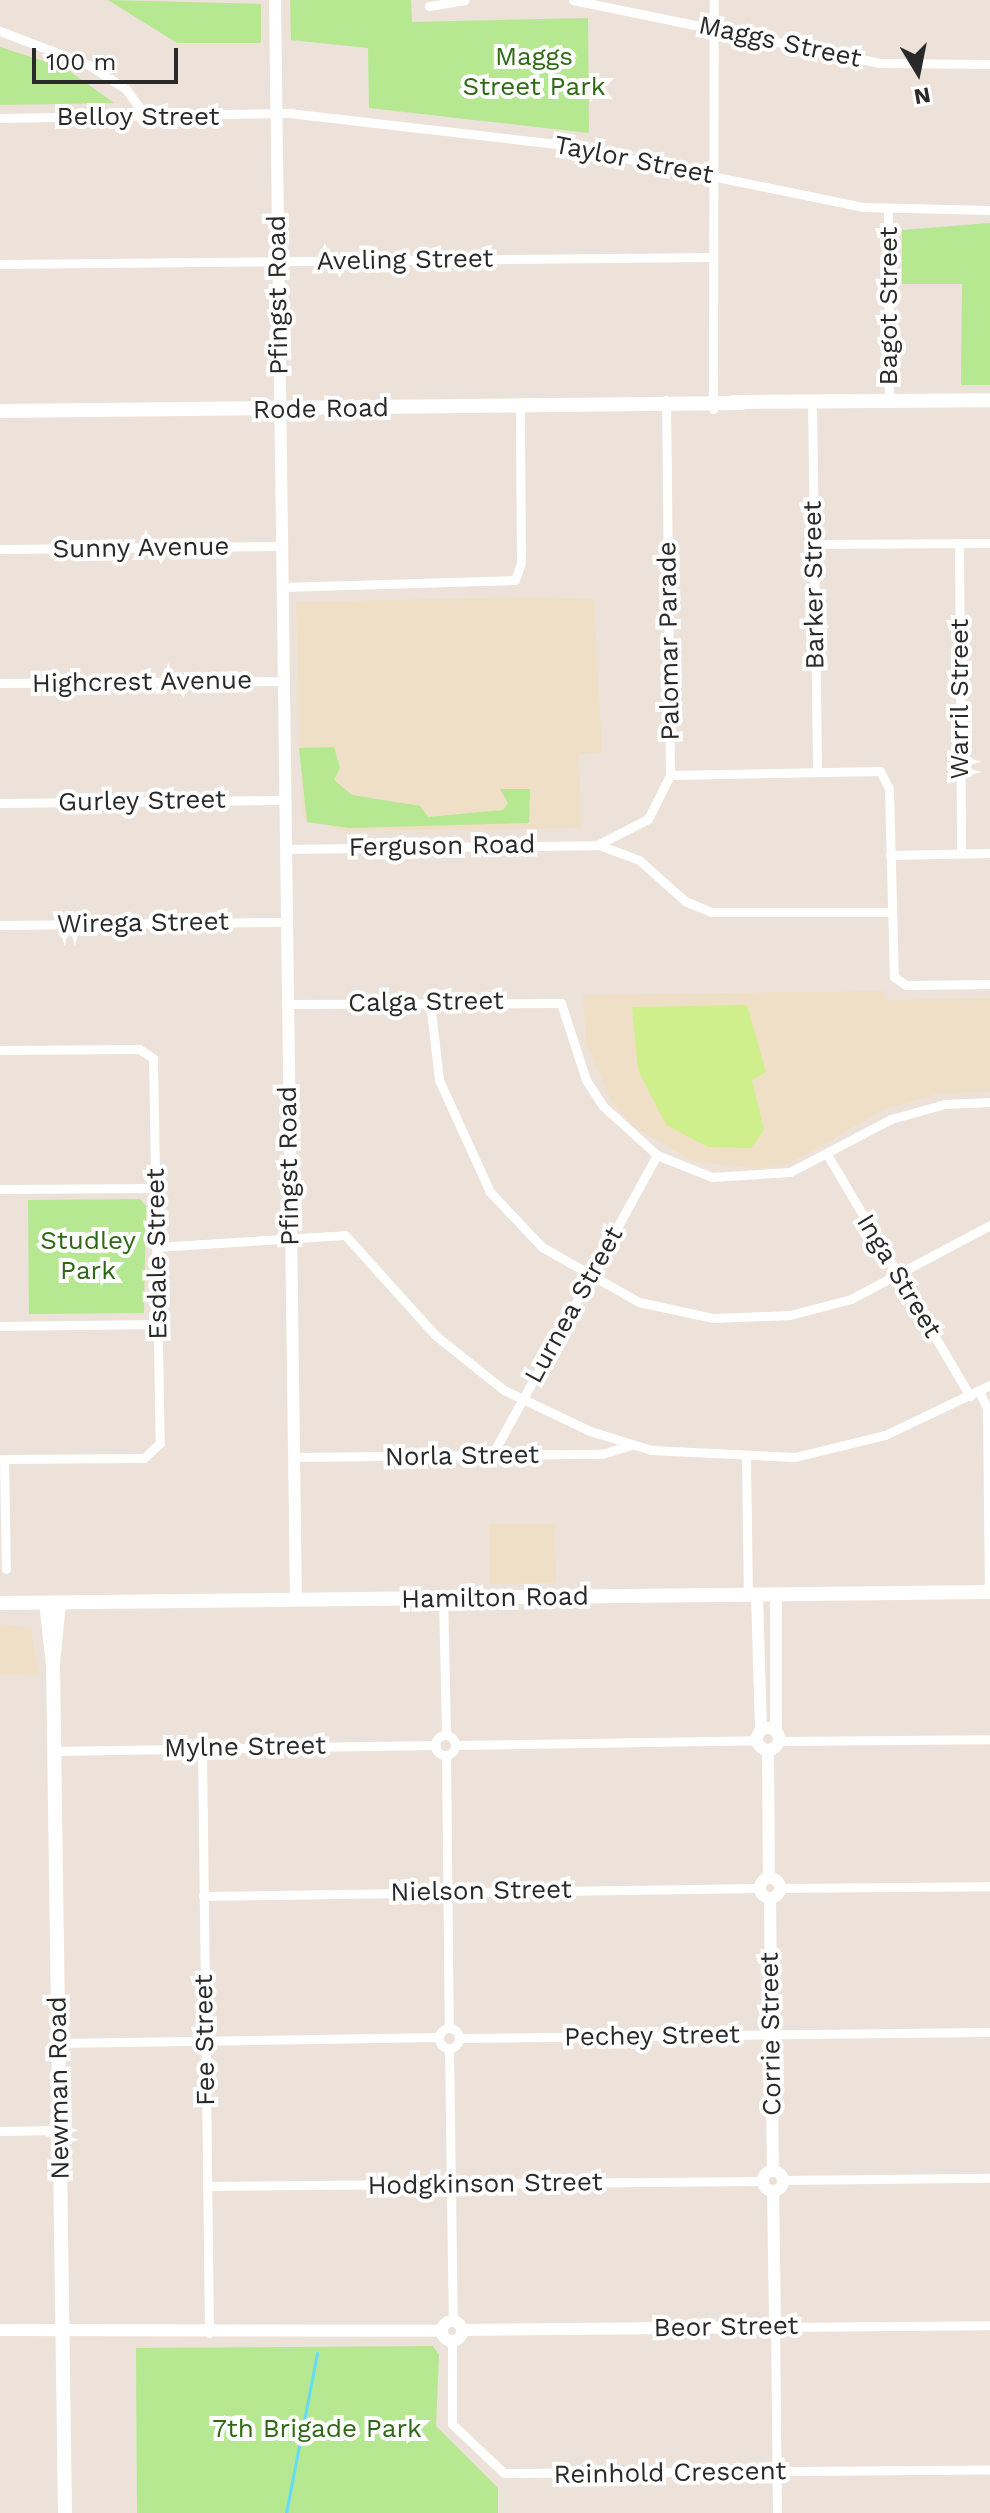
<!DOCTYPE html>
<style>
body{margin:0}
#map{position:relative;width:990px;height:2513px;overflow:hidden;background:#ece2d9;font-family:"Work Sans",sans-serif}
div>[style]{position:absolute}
.education>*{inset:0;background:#efdfc7}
.green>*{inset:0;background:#b6e791}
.pitch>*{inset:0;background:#ceef8c}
.stream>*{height:3px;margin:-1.5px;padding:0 1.5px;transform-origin:1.5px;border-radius:1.5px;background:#64dcf6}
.minor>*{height:9px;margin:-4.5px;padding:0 4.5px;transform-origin:4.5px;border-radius:4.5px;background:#fff}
.minor>.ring{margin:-4.5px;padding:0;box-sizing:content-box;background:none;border:9px solid #fff;border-radius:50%}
.tertiary>*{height:12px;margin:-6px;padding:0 6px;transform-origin:6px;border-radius:6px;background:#fff}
.tertiary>.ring{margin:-6px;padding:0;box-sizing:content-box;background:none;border:12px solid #fff;border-radius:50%}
.secondary>*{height:14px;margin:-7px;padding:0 7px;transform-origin:7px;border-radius:7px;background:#fff}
span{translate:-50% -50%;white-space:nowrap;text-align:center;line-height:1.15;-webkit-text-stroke:8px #fff;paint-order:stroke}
.street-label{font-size:26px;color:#292929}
.park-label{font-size:26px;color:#2e6915}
.north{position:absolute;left:878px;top:32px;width:80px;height:80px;-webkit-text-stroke:6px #fff;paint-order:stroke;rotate:170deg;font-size:22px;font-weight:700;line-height:32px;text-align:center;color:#292929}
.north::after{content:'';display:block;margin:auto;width:28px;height:36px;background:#292929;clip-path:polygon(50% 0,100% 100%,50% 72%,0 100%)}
.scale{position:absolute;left:32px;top:48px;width:146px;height:36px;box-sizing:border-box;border:4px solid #292929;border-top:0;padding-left:10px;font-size:24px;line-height:28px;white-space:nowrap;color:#292929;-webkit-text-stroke:6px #fff;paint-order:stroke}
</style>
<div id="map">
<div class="education">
<i style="clip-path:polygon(534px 597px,594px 599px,602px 753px,579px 754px,581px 828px,344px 831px,302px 817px,296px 602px)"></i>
<i style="clip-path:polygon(884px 991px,885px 1000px,990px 998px,990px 1092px,941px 1093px,887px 1108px,792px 1162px,759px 1169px,693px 1161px,636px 1128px,613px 1104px,586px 1045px,583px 995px)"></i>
<i style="clip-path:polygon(489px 1524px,555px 1524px,556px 1583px,489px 1584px)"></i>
<i style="clip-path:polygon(0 1624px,31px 1628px,39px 1674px,0 1675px)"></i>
</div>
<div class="green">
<i style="clip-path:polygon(108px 0,261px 4px,261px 43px,177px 43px)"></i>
<i style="clip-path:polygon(290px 0,411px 0,412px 22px,588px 18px,589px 133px,369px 108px,368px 48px,291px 40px)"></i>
<i style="clip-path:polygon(0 47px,65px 68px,114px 103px,0 105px)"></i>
<i style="clip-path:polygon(990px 223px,990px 385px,961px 385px,962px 284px,902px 284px,902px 230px)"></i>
<i style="clip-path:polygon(334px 747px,340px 768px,334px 780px,352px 795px,420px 806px,428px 817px,503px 810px,508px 803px,500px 789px,530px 789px,529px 823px,349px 828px,307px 822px,299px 748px)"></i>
<i style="clip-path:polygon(140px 1199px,146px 1206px,144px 1313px,29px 1314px,28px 1200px)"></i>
<i style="clip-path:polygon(433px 2346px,439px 2355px,436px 2426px,498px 2488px,498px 2513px,137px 2513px,136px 2348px)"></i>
</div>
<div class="pitch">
<i style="clip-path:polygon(747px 1005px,766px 1072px,752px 1080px,764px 1130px,751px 1148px,708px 1147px,666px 1125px,638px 1070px,632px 1007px)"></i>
</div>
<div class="stream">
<i style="left:286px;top:2513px;width:163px;rotate:-79deg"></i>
</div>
<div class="minor">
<i style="left:573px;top:0;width:312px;rotate:11.6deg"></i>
<i style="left:879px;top:63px;width:111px;rotate:0.5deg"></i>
<i style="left:429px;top:6px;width:36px;rotate:-9deg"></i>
<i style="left:0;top:31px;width:95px;rotate:20.9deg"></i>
<i style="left:89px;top:65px;width:44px;rotate:33deg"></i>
<i style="left:126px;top:89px;width:34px;rotate:54deg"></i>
<i style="left:0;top:118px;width:289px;rotate:-1deg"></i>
<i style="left:289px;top:113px;width:269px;rotate:6.6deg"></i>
<i style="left:556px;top:144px;width:314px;rotate:11.6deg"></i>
<i style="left:864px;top:207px;width:126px;rotate:1.4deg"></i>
<i style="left:888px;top:210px;width:192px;rotate:89.7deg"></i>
<i style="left:0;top:264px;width:713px;rotate:-0.56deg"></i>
<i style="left:812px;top:403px;width:364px;rotate:89.2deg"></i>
<i style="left:713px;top:409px;width:409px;rotate:-89.9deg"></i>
<i style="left:814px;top:544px;width:176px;rotate:-0.3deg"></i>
<i style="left:959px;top:544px;width:309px;rotate:89.6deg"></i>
<i style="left:0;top:549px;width:282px;rotate:-0.6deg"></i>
<i style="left:283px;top:587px;width:232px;rotate:-1.7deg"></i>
<i style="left:515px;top:580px;width:18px;rotate:-71deg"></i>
<i style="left:521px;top:563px;width:157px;rotate:-90.4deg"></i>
<i style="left:0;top:683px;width:283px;rotate:-0.4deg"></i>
<i style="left:670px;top:775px;width:210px;rotate:-1.1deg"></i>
<i style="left:880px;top:771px;width:20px;rotate:63deg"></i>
<i style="left:889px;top:789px;width:188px;rotate:88.5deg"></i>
<i style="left:894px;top:977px;width:14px;rotate:34deg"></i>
<i style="left:906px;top:985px;width:84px;rotate:-0.7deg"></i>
<i style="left:0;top:803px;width:285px;rotate:-0.6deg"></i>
<i style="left:599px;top:844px;width:55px;rotate:-27deg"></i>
<i style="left:648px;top:819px;width:49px;rotate:-63.4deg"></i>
<i style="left:670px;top:775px;width:375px;rotate:-90.6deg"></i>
<i style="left:285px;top:849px;width:314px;rotate:-0.7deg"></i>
<i style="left:599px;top:845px;width:43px;rotate:20.6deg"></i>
<i style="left:639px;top:860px;width:62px;rotate:41.7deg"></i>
<i style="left:685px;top:901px;width:28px;rotate:23deg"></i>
<i style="left:711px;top:912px;width:180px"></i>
<i style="left:890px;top:855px;width:100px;rotate:-1.1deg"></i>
<i style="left:0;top:925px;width:286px;rotate:-0.6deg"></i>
<i style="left:430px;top:1002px;width:79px;rotate:83.4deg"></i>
<i style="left:439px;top:1080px;width:123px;rotate:65.5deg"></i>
<i style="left:490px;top:1192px;width:76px;rotate:46.6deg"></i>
<i style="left:542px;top:1247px;width:112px;rotate:29.6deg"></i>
<i style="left:639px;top:1302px;width:76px;rotate:12.2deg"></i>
<i style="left:713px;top:1318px;width:77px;rotate:-2.2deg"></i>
<i style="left:790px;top:1315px;width:63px;rotate:-14.7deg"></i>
<i style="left:851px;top:1299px;width:157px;rotate:-28deg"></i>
<i style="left:287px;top:1004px;width:274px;rotate:-0.2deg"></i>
<i style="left:561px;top:1003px;width:81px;rotate:72deg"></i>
<i style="left:586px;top:1080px;width:31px;rotate:57deg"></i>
<i style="left:603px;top:1106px;width:73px;rotate:42.2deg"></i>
<i style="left:657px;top:1155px;width:59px;rotate:21.8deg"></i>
<i style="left:712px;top:1177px;width:78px;rotate:-3.7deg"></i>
<i style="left:790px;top:1172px;width:114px;rotate:-27.7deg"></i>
<i style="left:891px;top:1119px;width:56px;rotate:-15.5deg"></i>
<i style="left:945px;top:1104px;width:45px;rotate:-2.5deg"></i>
<i style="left:0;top:1050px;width:139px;rotate:-0.4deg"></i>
<i style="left:139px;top:1049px;width:17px;rotate:33deg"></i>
<i style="left:153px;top:1058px;width:385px;rotate:89deg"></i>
<i style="left:160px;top:1443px;width:22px;rotate:137deg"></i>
<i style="left:144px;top:1458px;width:144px;rotate:179.6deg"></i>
<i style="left:828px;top:1156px;width:279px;rotate:59.4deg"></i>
<i style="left:0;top:1189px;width:157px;rotate:-0.4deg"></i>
<i style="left:156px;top:1247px;width:189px;rotate:-3.6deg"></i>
<i style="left:345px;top:1235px;width:135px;rotate:48deg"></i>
<i style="left:435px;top:1335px;width:88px;rotate:38.6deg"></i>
<i style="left:504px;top:1390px;width:95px;rotate:25.5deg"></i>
<i style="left:590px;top:1431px;width:64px;rotate:17.3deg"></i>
<i style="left:651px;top:1450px;width:144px;rotate:2.8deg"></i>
<i style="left:795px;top:1457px;width:93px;rotate:-13.7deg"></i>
<i style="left:885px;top:1435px;width:116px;rotate:-25.5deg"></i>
<i style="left:0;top:1326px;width:158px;rotate:-0.7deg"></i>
<i style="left:979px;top:1391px;width:19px;rotate:65deg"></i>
<i style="left:987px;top:1408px;width:184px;rotate:89.4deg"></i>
<i style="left:492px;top:1455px;width:342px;rotate:-61.2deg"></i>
<i style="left:293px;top:1457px;width:309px;rotate:-0.6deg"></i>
<i style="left:602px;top:1454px;width:28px;rotate:-17deg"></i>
<i style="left:746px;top:1457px;width:138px;rotate:89.2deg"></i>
<i style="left:4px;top:1459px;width:110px;rotate:89deg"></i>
<i style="left:443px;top:1598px;width:137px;rotate:88.7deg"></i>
<i class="ring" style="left:435px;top:1735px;width:11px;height:11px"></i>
<i style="left:779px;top:1741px;width:211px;rotate:-0.5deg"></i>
<i style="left:455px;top:1745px;width:302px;rotate:-0.9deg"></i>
<i style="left:202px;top:1748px;width:585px;rotate:89.31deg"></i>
<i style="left:54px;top:1751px;width:382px;rotate:-0.9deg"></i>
<i style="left:446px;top:1755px;width:273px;rotate:89.4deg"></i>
<i style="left:779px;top:1888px;width:211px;rotate:-0.5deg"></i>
<i style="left:203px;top:1896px;width:557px;rotate:-0.82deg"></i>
<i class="ring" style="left:439px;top:2028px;width:11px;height:11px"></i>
<i style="left:459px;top:2038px;width:531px;rotate:-0.65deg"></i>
<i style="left:58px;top:2043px;width:381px;rotate:-0.9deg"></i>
<i style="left:449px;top:2048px;width:273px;rotate:89.2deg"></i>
<i style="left:0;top:2131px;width:59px;rotate:-1deg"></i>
<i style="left:783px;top:2180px;width:207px;rotate:-0.6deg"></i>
<i style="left:207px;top:2186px;width:556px;rotate:-0.52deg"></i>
<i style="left:452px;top:2342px;width:82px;rotate:90deg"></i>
<i style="left:452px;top:2424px;width:71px;rotate:43.3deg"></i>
<i style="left:504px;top:2473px;width:486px;rotate:-0.4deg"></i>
<i style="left:777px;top:2513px;width:186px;rotate:-90.6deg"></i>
<i style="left:775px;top:2327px;width:215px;rotate:-0.5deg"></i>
</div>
<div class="tertiary">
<i style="left:275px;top:0;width:1600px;rotate:89.25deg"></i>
<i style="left:757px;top:1595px;width:135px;rotate:88.3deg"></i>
<i style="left:776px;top:1595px;width:135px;rotate:90deg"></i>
<i class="ring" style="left:757px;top:1728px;width:10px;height:10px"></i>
<i style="left:768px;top:1750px;width:128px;rotate:89.6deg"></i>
<i class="ring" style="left:760px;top:1878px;width:8px;height:8px"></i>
<i style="left:770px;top:1898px;width:273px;rotate:89.4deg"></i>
<i class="ring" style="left:763px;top:2171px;width:8px;height:8px"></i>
<i class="ring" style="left:442px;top:2321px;width:8px;height:8px"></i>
<i style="left:0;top:2330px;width:442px;rotate:0.1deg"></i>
<i style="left:462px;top:2330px;width:313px;rotate:-0.5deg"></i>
<i style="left:775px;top:2327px;width:136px;rotate:-90.8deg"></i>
</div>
<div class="secondary">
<i style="left:734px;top:402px;width:256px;rotate:-0.4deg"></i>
<i style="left:0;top:411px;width:742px;rotate:-0.62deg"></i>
<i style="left:0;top:1603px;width:990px;rotate:-0.64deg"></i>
<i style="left:46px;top:1603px;width:61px;rotate:83.5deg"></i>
<i style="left:53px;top:1664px;width:849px;rotate:89.19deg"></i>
<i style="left:53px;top:1664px;width:61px;rotate:-84.4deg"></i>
</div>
<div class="street-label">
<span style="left:780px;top:42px;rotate:12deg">Maggs Street</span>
<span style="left:138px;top:117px">Belloy Street</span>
<span style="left:634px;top:160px;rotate:11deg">Taylor Street</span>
<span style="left:405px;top:260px;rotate:-1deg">Aveling Street</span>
<span style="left:278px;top:295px;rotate:-91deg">Pfingst Road</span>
<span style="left:889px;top:306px;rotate:-90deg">Bagot Street</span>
<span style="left:321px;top:409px;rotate:-1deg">Rode Road</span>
<span style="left:141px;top:548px;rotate:-1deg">Sunny Avenue</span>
<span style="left:814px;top:585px;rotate:-91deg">Barker Street</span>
<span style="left:669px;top:641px;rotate:-91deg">Palomar Parade</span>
<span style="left:142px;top:682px;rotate:-1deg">Highcrest Avenue</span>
<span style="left:960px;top:699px;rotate:-90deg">Warril Street</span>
<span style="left:142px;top:801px;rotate:-1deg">Gurley Street</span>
<span style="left:442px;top:846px;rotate:-1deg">Ferguson Road</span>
<span style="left:143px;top:923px;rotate:-1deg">Wirega Street</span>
<span style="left:426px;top:1002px;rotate:-1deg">Calga Street</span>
<span style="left:289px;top:1166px;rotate:-91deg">Pfingst Road</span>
<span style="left:157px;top:1254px;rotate:-91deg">Esdale Street</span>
<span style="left:899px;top:1276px;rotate:59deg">Inga Street</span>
<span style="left:574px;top:1305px;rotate:-61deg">Lurnea Street</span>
<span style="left:462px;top:1456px;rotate:-1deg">Norla Street</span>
<span style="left:495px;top:1598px;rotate:-1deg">Hamilton Road</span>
<span style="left:245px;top:1747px;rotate:-1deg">Mylne Street</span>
<span style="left:481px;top:1891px;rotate:-1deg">Nielson Street</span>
<span style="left:771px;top:2034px;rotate:-91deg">Corrie Street</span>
<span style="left:652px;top:2036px;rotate:-1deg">Pechey Street</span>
<span style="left:205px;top:2040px;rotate:-91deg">Fee Street</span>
<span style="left:59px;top:2088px;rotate:-91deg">Newman Road</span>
<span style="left:485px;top:2184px;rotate:-1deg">Hodgkinson Street</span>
<span style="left:726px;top:2327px;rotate:-1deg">Beor Street</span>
<span style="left:670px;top:2473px;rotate:-1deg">Reinhold Crescent</span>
</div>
<div class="park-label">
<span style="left:534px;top:72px">Maggs<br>Street Park</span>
<span style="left:88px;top:1256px">Studley<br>Park</span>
<span style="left:317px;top:2429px">7th Brigade Park</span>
</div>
<div class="north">N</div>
<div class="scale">100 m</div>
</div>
